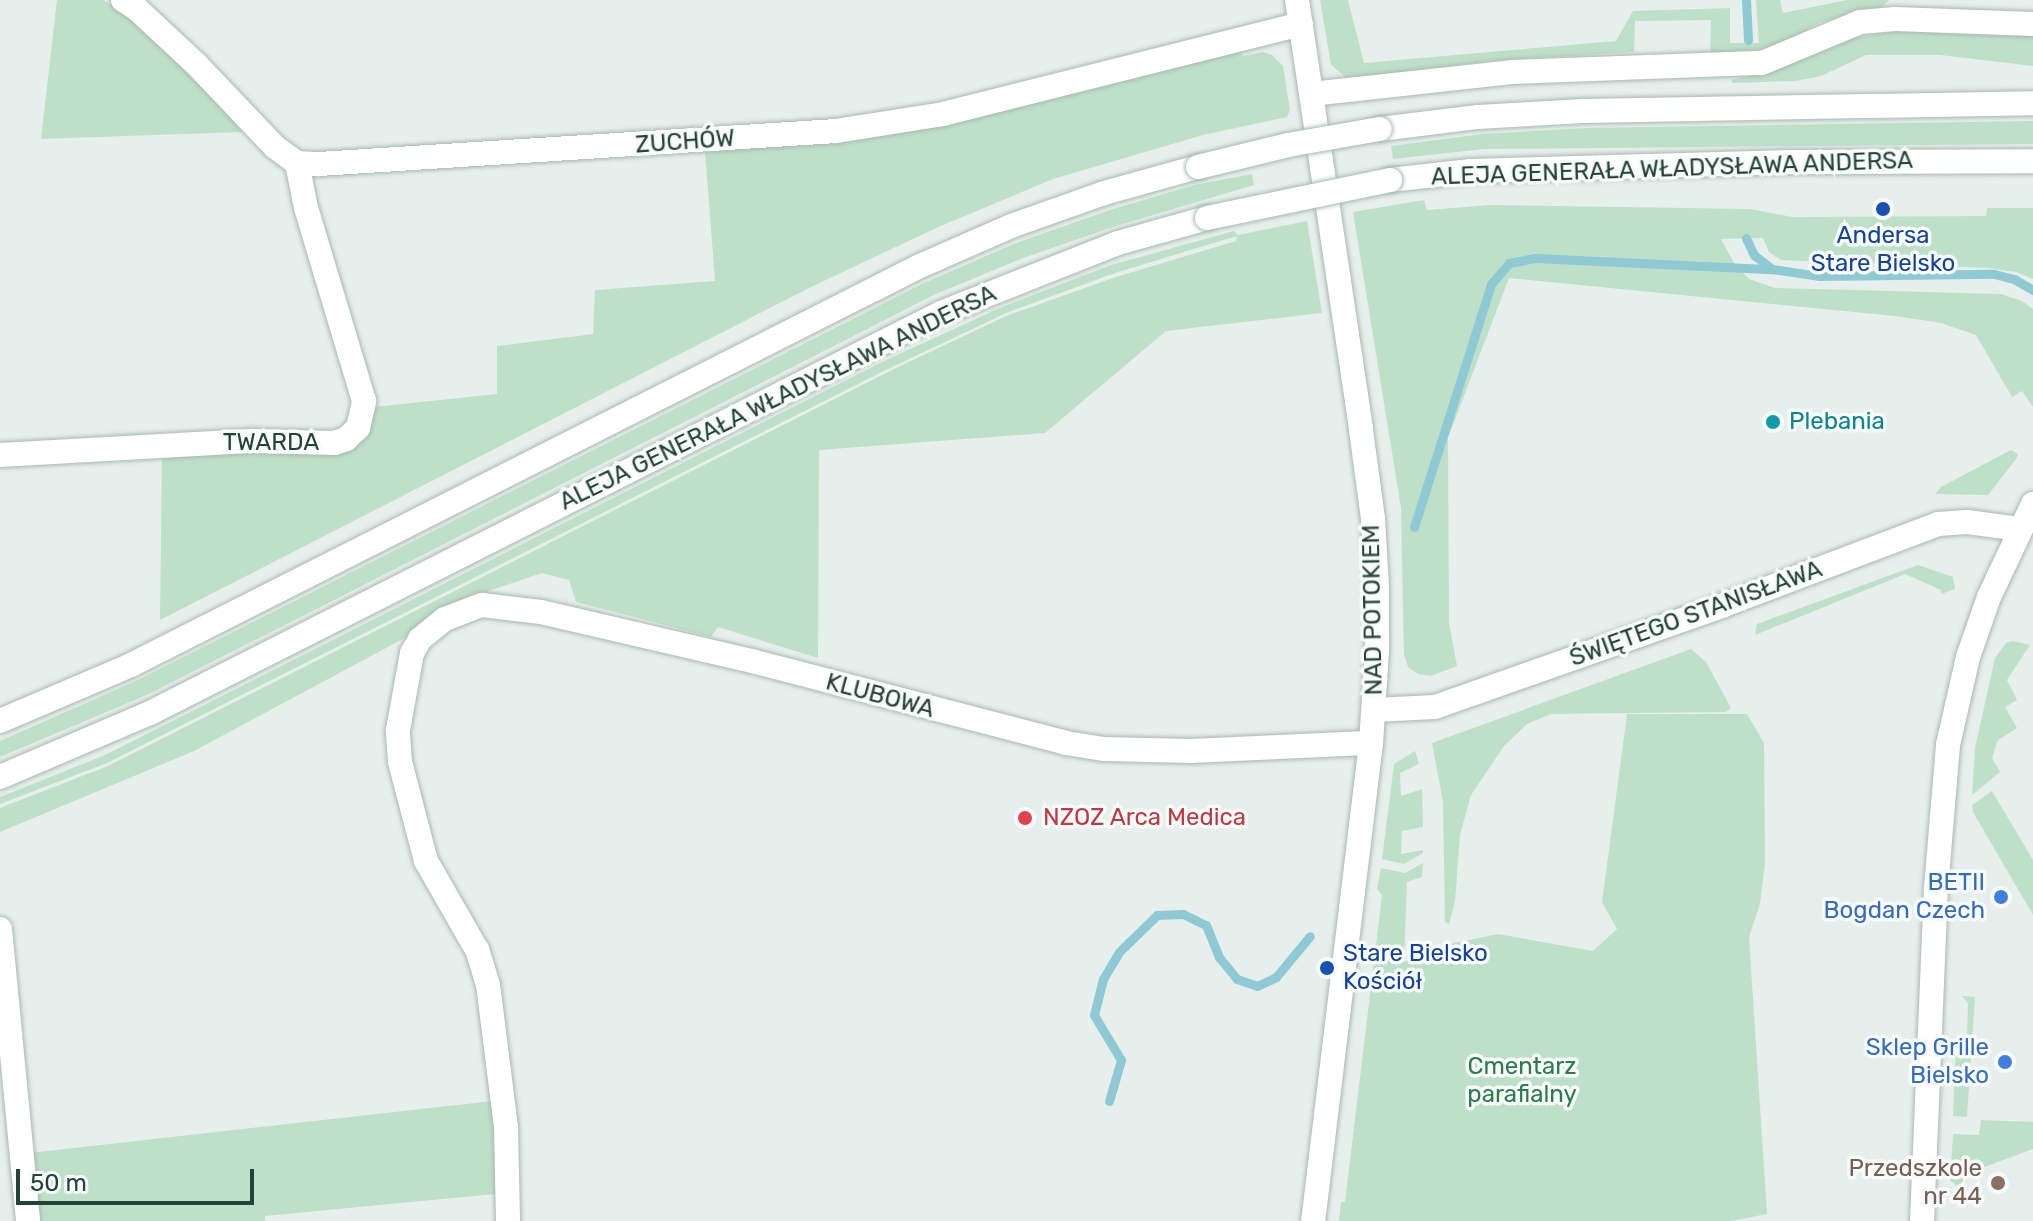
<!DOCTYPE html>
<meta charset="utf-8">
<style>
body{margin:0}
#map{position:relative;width:2033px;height:1221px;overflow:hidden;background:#e6efeb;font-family:Rubik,sans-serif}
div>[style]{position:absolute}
.green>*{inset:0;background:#bfe0c8}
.stream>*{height:9px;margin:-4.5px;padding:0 4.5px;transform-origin:4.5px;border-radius:4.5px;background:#8ec9d4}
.roads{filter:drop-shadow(0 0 2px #a8b8b2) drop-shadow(0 0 2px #a8b8b2)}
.street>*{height:24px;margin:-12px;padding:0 12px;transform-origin:12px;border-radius:12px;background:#fff}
.secondary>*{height:24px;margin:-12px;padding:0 12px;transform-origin:12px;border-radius:12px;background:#fff}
.bridges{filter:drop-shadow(0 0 2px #a4bbb3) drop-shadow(0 0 2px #a4bbb3)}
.secondary-bridge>*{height:24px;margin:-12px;padding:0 12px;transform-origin:12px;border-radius:12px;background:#fff}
.dots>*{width:22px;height:22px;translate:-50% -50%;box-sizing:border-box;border:4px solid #f7fbf9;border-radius:50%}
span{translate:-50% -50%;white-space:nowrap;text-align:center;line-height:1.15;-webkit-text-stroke:7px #f7fbf9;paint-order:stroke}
.street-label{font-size:24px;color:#24423a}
.transit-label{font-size:24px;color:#164399}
.left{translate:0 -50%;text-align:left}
.culture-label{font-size:24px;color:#0d838f}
.health-label{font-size:24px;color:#be3a42}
.shop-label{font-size:24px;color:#366cbe}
.right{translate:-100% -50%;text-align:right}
.park-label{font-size:24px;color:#2d7a4b}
.education-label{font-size:24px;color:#785e54}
.scale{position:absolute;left:16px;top:1169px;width:238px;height:36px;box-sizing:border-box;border:4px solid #24423a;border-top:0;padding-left:10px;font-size:24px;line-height:28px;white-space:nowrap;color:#24423a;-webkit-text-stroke:6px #f7fbf9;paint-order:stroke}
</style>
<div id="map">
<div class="green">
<i style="clip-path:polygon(57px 0,103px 0,135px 19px,188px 68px,242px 132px,41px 139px)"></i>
<i style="clip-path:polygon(1320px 0,1348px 0,1364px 63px,1616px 41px,1633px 11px,1730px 8px,1730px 43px,1759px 43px,1756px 0,1780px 0,1783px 13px,1847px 0,1889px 0,1882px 7px,1821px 22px,1779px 45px,1739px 55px,1710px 56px,1711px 20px,1635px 21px,1634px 52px,1489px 61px,1349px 80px,1331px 65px)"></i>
<i style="clip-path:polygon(1896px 31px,2033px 34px,2033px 66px,1940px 55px,1866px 55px,1821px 76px,1796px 81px,1733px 83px,1731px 80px,1764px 73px,1846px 39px)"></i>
<i style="clip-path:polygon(1241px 50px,1243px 56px,1263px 52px,1272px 55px,1283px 66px,1290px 110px,1287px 117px,1203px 135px,1053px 179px,936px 228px,811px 287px,160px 620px,162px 452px,255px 448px,334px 455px,351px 451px,365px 439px,372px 425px,374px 407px,497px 394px,497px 346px,593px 334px,595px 290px,715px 281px,705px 151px,838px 143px,945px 126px)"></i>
<i style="clip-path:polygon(2033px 121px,2033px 144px,1484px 149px,1393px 159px,1391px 146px,1483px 134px,1586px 128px)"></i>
<i style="clip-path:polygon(1252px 174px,1254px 185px,1116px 226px,1023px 258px,934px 295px,149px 694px,0 757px,0 741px,140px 679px,924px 283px,1016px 243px,1110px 210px,1194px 185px)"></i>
<i style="clip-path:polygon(1424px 200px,1427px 210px,1490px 205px,1750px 209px,1792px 217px,1986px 216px,1987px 208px,2033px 208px,2033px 279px,2016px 272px,1988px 268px,1781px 260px,1769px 252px,1763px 238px,1721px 239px,1734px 263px,1749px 279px,1775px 288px,2001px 294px,2022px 301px,2033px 309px,2033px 407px,2022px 391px,2012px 397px,1976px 335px,1941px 323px,1895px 316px,1509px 278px,1448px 438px,1449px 623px,1457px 666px,1431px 676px,1418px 674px,1408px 667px,1404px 655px,1401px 508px,1353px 212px)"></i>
<i style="clip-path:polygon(1307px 221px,1322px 313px,1166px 331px,1045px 433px,819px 450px,818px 658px,718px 627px,711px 637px,576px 602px,569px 580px,542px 573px,471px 597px,414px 633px,194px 751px,0 832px,0 808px,108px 766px,890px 371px,1006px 316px,1116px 277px,1236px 241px,1237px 236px,1115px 273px,1006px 313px,888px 369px,107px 763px,0 804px,0 797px,105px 755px,884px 361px,1002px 307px,1111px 265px,1234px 231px,1238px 235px)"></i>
<i style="clip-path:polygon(2011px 450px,2018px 454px,2016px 459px,1988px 495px,1935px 494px,1941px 487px)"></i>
<i style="clip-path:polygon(1918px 565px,1953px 577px,1955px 589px,1941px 594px,1941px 590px,1905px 574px,1755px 635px,1757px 624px)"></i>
<i style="clip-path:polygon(2013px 641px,2030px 645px,2007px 680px,2017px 700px,2005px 707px,2017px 728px,1998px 740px,1992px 758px,2000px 772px,1972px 795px,1975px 748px,1995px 658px,2006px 643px)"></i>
<i style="clip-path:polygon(1691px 649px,1706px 662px,1731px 708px,1726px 712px,1551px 714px,1527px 724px,1504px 746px,1471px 795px,1460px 835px,1455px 902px,1449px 924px,1445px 922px,1443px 802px,1432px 743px)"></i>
<i style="clip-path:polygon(1627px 714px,1747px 714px,1764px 743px,1765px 863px,1760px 904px,1749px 937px,1767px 1214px,1731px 1221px,1339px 1221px,1341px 1202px,1345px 1202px,1382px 895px,1377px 889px,1381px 868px,1405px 873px,1423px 863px,1422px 877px,1407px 882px,1404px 962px,1445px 945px,1498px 934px,1593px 951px,1617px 929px,1602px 902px)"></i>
<i style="clip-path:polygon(1415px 751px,1419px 764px,1400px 773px,1401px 796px,1422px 789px,1423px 827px,1402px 831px,1401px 854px,1423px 850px,1423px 853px,1404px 864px,1382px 859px,1394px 764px)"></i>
<i style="clip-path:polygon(1992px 791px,2033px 860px,2033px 915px,1973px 812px,1972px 805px)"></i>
<i style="clip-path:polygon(1962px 996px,1975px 997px,1967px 1117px,1953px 1116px,1956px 1045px,1967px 1037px,1968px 1003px)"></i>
<i style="clip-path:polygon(493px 1101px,495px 1194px,265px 1216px,265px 1221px,35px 1221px,29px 1153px)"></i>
<i style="clip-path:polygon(1981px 1120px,2033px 1122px,2033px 1149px,1963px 1175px,1963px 1191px,1950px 1180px,1953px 1134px,1979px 1135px)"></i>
</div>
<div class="stream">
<i style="left:1746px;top:0;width:40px;rotate:87.1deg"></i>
<i style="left:1746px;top:238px;width:19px;rotate:65deg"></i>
<i style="left:1754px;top:255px;width:23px;rotate:38deg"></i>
<i style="left:1772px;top:269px;width:48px;rotate:8.5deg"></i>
<i style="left:1819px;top:276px;width:175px;rotate:-0.7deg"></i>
<i style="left:1994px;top:274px;width:21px;rotate:14deg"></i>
<i style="left:2014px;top:279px;width:22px;rotate:30deg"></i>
<i style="left:1414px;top:527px;width:255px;rotate:-72.4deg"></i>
<i style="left:1491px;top:284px;width:28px;rotate:-49deg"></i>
<i style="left:1509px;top:263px;width:26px;rotate:-11deg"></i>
<i style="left:1535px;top:258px;width:237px;rotate:2.7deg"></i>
<i style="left:1109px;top:1101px;width:43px;rotate:-73.7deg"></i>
<i style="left:1121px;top:1060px;width:52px;rotate:-121deg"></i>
<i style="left:1094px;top:1015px;width:37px;rotate:-76deg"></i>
<i style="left:1103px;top:979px;width:31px;rotate:-59deg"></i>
<i style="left:1119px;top:952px;width:53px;rotate:-44.2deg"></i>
<i style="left:1157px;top:915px;width:26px;rotate:-2deg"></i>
<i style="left:1183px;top:914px;width:25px;rotate:26deg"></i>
<i style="left:1206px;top:925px;width:35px;rotate:68deg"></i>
<i style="left:1219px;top:957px;width:28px;rotate:51deg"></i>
<i style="left:1237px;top:979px;width:21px;rotate:19deg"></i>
<i style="left:1257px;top:986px;width:21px;rotate:-25deg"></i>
<i style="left:1276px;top:977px;width:53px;rotate:-50.3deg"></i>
</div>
<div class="roads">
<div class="street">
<i style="left:123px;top:0;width:17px;rotate:33deg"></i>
<i style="left:137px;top:9px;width:81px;rotate:43deg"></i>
<i style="left:196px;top:64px;width:115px;rotate:46.4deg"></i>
<i style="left:275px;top:147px;width:27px;rotate:36deg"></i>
<i style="left:297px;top:163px;width:22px;rotate:3deg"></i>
<i style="left:319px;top:164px;width:518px;rotate:-3.65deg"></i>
<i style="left:836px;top:131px;width:108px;rotate:-9deg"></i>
<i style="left:943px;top:114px;width:369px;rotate:-14.1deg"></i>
<i style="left:1311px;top:94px;width:202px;rotate:-6.2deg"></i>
<i style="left:1512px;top:72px;width:250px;rotate:-2.1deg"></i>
<i style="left:1762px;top:63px;width:106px;rotate:-22.7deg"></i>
<i style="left:1860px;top:22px;width:35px;rotate:-5deg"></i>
<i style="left:1895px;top:19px;width:138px;rotate:2.1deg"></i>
<i style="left:0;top:455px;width:254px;rotate:-3.2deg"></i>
<i style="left:254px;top:441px;width:80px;rotate:1.4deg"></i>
<i style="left:334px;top:443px;width:13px;rotate:-18deg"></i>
<i style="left:346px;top:439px;width:16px;rotate:-43deg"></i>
<i style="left:358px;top:428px;width:28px;rotate:-77deg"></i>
<i style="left:364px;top:401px;width:202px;rotate:-106.7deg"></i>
<i style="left:306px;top:208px;width:46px;rotate:-101.3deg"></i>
<i style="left:1374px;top:710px;width:61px;rotate:-2.8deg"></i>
<i style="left:1435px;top:707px;width:306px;rotate:-19.4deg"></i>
<i style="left:1724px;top:605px;width:229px;rotate:-20.7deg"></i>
<i style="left:1938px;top:524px;width:29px;rotate:-4deg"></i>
<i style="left:1967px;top:522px;width:52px;rotate:7.7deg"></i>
<i style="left:0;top:929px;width:293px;rotate:84.5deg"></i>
<i style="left:508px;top:1221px;width:94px;rotate:-91.2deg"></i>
<i style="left:506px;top:1127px;width:143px;rotate:-97.2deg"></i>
<i style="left:488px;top:985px;width:37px;rotate:-107deg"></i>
<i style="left:477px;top:950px;width:103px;rotate:-119.8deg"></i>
<i style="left:426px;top:861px;width:102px;rotate:-104.7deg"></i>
<i style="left:400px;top:762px;width:32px;rotate:-94deg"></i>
<i style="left:398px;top:730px;width:78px;rotate:-79.7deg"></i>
<i style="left:412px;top:653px;width:16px;rotate:-60deg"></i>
<i style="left:420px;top:639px;width:32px;rotate:-39deg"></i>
<i style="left:445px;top:619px;width:40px;rotate:-21deg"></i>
<i style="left:482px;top:605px;width:59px;rotate:6.8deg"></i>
<i style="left:541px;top:612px;width:217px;rotate:13.1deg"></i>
<i style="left:752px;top:661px;width:325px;rotate:14.6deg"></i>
<i style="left:1066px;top:743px;width:39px;rotate:9deg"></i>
<i style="left:1105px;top:749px;width:87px;rotate:1.3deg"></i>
<i style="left:1192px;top:751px;width:179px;rotate:-2.6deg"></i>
</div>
<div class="secondary">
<i style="left:1297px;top:0;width:435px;rotate:81.5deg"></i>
<i style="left:1361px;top:430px;width:90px;rotate:82.3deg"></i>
<i style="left:1373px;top:519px;width:68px;rotate:86.6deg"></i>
<i style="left:1377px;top:587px;width:64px;rotate:90deg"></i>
<i style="left:1377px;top:651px;width:92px;rotate:93.7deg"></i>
<i style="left:1371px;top:743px;width:482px;rotate:96.9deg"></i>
<i style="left:1380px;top:129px;width:99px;rotate:-7deg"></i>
<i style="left:1478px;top:117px;width:105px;rotate:-3.3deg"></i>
<i style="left:1583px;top:111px;width:450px;rotate:-1deg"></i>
<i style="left:1390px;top:180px;width:81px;rotate:-6.4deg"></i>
<i style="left:1470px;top:171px;width:320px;rotate:-1.6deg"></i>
<i style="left:1790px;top:162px;width:243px;rotate:-0.2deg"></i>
<i style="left:0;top:721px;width:142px;rotate:-23.1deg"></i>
<i style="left:131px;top:665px;width:884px;rotate:-26.83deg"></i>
<i style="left:920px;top:266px;width:99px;rotate:-23.7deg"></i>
<i style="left:1011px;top:226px;width:99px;rotate:-19.5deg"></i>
<i style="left:1104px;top:193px;width:98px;rotate:-15.5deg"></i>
<i style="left:0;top:777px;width:163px;rotate:-23.1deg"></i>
<i style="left:150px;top:713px;width:886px;rotate:-26.83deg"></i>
<i style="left:941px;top:313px;width:190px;rotate:-21.6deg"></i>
<i style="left:1118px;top:243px;width:92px;rotate:-15.7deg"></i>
<i style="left:1922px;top:1221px;width:333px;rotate:-87.6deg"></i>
<i style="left:1936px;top:888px;width:144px;rotate:-85.2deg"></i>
<i style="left:1948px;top:745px;width:90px;rotate:-77.2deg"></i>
<i style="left:1968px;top:657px;width:64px;rotate:-70.7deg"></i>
<i style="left:1989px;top:597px;width:103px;rotate:-64.7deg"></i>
</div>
</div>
<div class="bridges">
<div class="secondary-bridge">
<i style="left:1198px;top:167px;width:93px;rotate:-13.7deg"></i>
<i style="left:1288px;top:145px;width:93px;rotate:-9.9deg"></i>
<i style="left:1207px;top:218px;width:187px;rotate:-11.7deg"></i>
</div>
</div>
<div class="dots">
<i style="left:1883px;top:209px;background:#1a4fb4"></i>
<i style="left:1773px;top:422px;background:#0f9aa8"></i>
<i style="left:1025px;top:818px;background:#e0444e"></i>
<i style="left:2001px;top:897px;background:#3f7fe0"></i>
<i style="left:1327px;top:968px;background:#1a4fb4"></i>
<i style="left:2005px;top:1062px;background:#3f7fe0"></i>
<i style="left:1998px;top:1183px;background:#8d6e63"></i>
</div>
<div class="street-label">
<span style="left:685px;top:142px;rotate:-4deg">ZUCHÓW</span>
<span style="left:1672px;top:169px;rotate:-2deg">ALEJA GENERAŁA WŁADYSŁAWA ANDERSA</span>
<span style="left:778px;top:398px;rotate:-26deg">ALEJA GENERAŁA WŁADYSŁAWA ANDERSA</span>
<span style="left:271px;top:443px">TWARDA</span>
<span style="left:1373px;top:610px;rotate:-91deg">NAD POTOKIEM</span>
<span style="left:1696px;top:614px;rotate:-20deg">ŚWIĘTEGO STANISŁAWA</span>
<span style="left:880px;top:696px;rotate:15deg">KLUBOWA</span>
</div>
<div class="transit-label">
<span style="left:1883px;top:250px">Andersa<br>Stare Bielsko</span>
<span class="left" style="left:1343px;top:968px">Stare Bielsko<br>Kościół</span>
</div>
<div class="culture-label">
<span class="left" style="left:1789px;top:422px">Plebania</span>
</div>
<div class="health-label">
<span class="left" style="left:1043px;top:818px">NZOZ Arca Medica</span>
</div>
<div class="shop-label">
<span class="right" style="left:1985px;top:897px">BETII<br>Bogdan Czech</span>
<span class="right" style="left:1989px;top:1062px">Sklep Grille<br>Bielsko</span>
</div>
<div class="park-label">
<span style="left:1522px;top:1081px">Cmentarz<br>parafialny</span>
</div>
<div class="education-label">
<span class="right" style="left:1982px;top:1183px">Przedszkole<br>nr 44</span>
</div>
<div class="scale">50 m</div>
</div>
